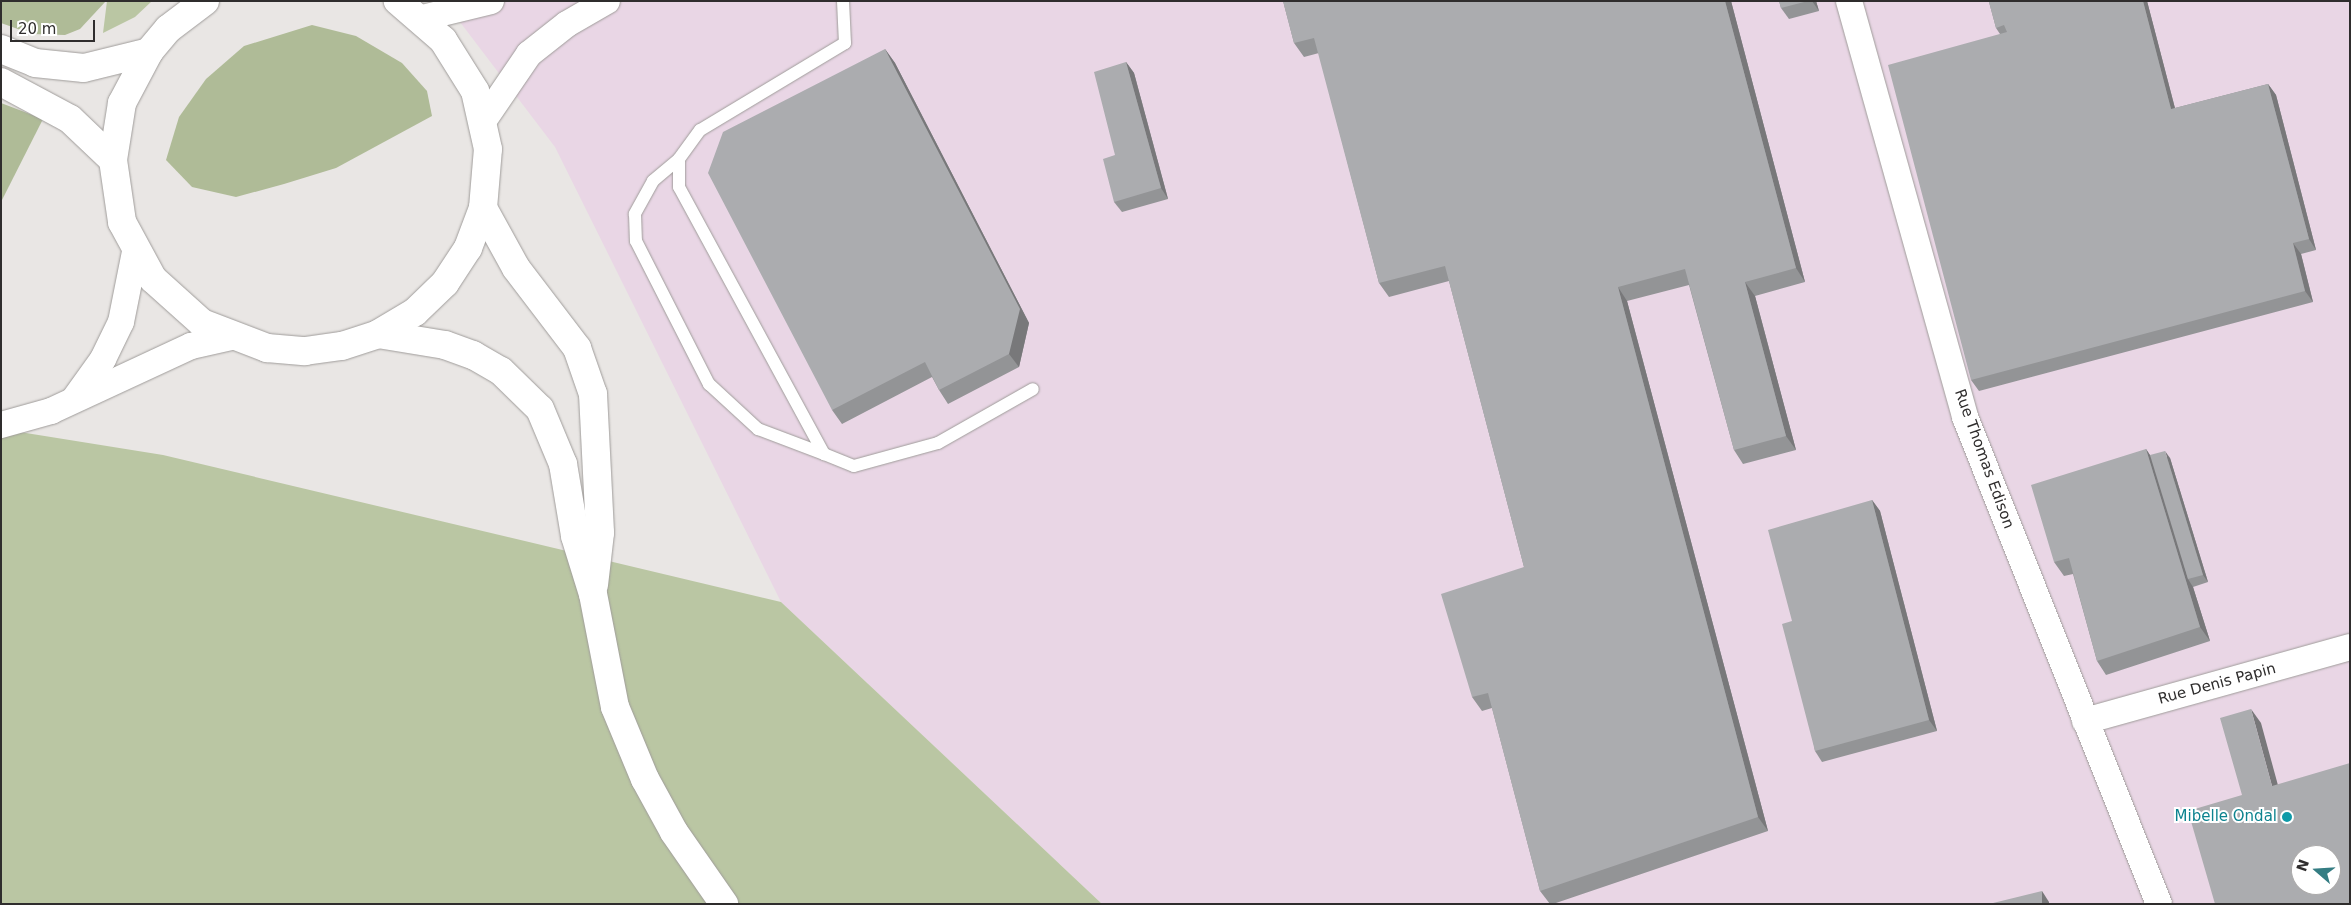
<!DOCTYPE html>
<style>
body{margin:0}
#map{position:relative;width:2351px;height:905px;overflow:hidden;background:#e9e6e4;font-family:"DejaVu Sans",sans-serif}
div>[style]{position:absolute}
.industrial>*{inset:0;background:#e9d6e5}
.green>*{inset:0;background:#bac6a3}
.forest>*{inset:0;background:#afbb97}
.roads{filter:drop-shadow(0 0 1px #9f9c9a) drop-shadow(0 0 1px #9f9c9a)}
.service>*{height:12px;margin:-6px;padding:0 6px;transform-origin:6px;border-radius:6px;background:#fff}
.minor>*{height:26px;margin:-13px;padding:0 13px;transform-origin:13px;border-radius:13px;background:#fff}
.primary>*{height:28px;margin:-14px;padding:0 14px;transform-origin:14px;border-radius:14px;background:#fff}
.wall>*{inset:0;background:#939496}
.shaded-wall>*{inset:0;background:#78787a}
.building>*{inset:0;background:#abacaf}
.dots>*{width:14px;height:14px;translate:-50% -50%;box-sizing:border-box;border:2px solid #fff;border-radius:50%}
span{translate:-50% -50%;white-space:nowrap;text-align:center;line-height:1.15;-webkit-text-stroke:4px #fff;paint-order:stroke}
.street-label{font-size:15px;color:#2f2d2d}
.culture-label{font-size:15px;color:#0d838f}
.right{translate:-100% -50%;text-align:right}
.frame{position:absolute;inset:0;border:2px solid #2f2d2d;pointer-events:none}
.north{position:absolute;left:2291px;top:845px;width:50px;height:50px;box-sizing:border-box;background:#fff;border:1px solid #acabab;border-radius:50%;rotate:289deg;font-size:14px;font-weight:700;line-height:20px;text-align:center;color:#2f2d2d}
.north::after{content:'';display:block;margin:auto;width:18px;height:22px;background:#357d83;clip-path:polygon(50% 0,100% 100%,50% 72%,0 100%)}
.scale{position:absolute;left:10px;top:20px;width:85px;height:22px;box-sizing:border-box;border:2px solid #2f2d2d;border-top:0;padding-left:6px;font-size:15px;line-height:18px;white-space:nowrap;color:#2f2d2d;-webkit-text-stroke:4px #fff;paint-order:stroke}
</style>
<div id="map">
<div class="industrial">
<i style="clip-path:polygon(evenodd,444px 1px,2350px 1px,2350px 904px,1102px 904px,781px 602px,555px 147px,444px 1px,2301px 855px,2331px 855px,2331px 885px,2301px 885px,2301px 855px)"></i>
</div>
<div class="green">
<i style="clip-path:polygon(107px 1px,152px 1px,135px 17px,103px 33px)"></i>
<i style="clip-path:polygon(1px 429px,163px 455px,781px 602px,1102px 904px,1px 904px)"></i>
</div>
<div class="forest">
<i style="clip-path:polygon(1px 1px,106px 1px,80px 29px,65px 35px,32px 34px,1px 23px)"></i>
<i style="clip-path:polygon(312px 25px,356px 36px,402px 63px,427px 91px,432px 116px,336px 168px,284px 184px,236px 197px,192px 187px,166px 160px,179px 117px,206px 79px,244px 46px)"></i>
<i style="clip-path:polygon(1px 103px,43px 119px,1px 202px)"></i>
</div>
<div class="roads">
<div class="service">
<i style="left:843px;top:1px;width:42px;rotate:87.3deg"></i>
<i style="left:845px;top:43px;width:169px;rotate:149deg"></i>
<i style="left:700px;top:130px;width:36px;rotate:126deg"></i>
<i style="left:679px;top:159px;width:28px;rotate:90deg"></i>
<i style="left:679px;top:187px;width:304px;rotate:61.5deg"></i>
<i style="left:824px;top:454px;width:32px;rotate:22deg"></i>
<i style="left:854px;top:466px;width:87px;rotate:-15.3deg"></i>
<i style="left:938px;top:443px;width:109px;rotate:-29.6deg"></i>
<i style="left:679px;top:159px;width:34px;rotate:140deg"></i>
<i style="left:653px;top:181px;width:38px;rotate:119deg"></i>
<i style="left:635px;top:214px;width:27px;rotate:88deg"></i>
<i style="left:636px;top:241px;width:161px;rotate:63deg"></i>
<i style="left:709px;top:384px;width:67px;rotate:42.6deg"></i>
<i style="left:758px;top:429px;width:71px;rotate:20.7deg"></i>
</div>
<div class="minor">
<i style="left:1849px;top:1px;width:432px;rotate:74.4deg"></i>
<i style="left:1965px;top:417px;width:524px;rotate:68.28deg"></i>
<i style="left:422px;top:18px;width:71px;rotate:-13.8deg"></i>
<i style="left:484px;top:120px;width:80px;rotate:-55.7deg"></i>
<i style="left:529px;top:54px;width:48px;rotate:-38.3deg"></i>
<i style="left:567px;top:24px;width:46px;rotate:-29.9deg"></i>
<i style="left:75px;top:398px;width:48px;rotate:-54.3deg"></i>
<i style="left:103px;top:359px;width:41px;rotate:-64.1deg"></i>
<i style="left:121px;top:322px;width:71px;rotate:-78.7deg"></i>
<i style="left:1px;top:425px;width:52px;rotate:-15.6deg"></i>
<i style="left:51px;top:411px;width:154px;rotate:-24.9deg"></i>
<i style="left:191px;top:346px;width:41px;rotate:-12.7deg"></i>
<i style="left:2085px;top:721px;width:275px;rotate:-15.6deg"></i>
</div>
<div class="primary">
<i style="left:205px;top:1px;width:46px;rotate:142.9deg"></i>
<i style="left:168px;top:29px;width:30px;rotate:130deg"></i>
<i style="left:149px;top:52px;width:58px;rotate:117.9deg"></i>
<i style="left:122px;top:103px;width:58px;rotate:99deg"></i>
<i style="left:113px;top:160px;width:63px;rotate:81.7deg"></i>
<i style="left:122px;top:222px;width:65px;rotate:61.5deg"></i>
<i style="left:153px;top:279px;width:66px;rotate:41.9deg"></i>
<i style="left:202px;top:323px;width:70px;rotate:21deg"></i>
<i style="left:267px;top:348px;width:38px;rotate:5deg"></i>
<i style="left:305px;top:351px;width:37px;rotate:-8deg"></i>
<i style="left:342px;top:346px;width:38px;rotate:-18deg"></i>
<i style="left:378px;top:334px;width:43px;rotate:-30.7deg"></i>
<i style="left:415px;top:312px;width:42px;rotate:-44deg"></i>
<i style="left:445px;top:283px;width:42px;rotate:-56.7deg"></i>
<i style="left:468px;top:248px;width:43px;rotate:-69.4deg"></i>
<i style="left:483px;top:208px;width:59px;rotate:-85.2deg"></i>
<i style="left:488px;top:149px;width:59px;rotate:-102.6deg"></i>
<i style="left:475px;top:91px;width:60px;rotate:-122.1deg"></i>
<i style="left:443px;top:40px;width:60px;rotate:-139.1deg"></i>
<i style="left:1px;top:49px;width:37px;rotate:22deg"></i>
<i style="left:35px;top:63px;width:49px;rotate:5.8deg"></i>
<i style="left:84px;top:68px;width:67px;rotate:-13.8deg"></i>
<i style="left:1px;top:82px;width:78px;rotate:28.2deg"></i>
<i style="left:70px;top:119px;width:59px;rotate:43.6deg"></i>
<i style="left:483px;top:208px;width:68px;rotate:61.2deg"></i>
<i style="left:516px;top:268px;width:101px;rotate:52.7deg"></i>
<i style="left:577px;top:348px;width:49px;rotate:70.8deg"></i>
<i style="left:593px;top:394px;width:139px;rotate:87.1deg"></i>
<i style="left:600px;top:533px;width:52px;rotate:96.6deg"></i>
<i style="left:378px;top:334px;width:68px;rotate:9.3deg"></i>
<i style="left:445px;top:345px;width:30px;rotate:20deg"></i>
<i style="left:473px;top:355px;width:32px;rotate:30deg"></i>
<i style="left:501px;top:371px;width:54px;rotate:44.3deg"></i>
<i style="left:540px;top:409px;width:60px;rotate:67.3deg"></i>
<i style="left:563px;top:464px;width:73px;rotate:80.5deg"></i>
<i style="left:575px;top:536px;width:61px;rotate:72.8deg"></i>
<i style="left:593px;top:594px;width:115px;rotate:79deg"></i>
<i style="left:615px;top:707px;width:78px;rotate:67.4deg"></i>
<i style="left:645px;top:779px;width:60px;rotate:61.3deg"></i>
<i style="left:674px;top:832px;width:88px;rotate:55.2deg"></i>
</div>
</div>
<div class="wall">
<i style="clip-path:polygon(1283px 1px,1731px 1px,1805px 282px,1755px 296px,1796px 450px,1743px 464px,1734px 450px,1689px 285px,1627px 301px,1768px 831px,1553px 904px,1550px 904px,1540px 891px,1492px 708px,1482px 711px,1472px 697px,1524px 567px,1449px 281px,1389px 297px,1379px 283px,1319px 53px,1304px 57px,1294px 43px)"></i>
<i style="clip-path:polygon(1779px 1px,1816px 1px,1819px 11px,1789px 19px,1781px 8px)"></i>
<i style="clip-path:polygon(2147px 1px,2175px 108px,2268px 84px,2276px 95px,2316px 250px,2301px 254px,2313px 302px,1979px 391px,1971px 380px,2000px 34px,1996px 28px,1989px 2px)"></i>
<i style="clip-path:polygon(885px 49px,895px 63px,1029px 323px,1019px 367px,948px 404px,939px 390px,932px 377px,842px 424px,832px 410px)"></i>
<i style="clip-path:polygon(1126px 62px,1134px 73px,1168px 199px,1122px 212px,1114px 202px,1115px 155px)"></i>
<i style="clip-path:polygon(2146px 449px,2150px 455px,2170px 458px,2208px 582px,2193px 587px,2210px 641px,2106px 675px,2097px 661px,2073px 574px,2064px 576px,2054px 562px)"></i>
<i style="clip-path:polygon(1872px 500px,1880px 511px,1937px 731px,1822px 762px,1815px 751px,1792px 621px)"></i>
</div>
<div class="shaded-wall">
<i style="clip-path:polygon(1725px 1px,1731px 1px,1805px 282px,1796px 268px)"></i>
<i style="clip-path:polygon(1812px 1px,1816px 1px,1819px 11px)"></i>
<i style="clip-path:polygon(2143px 1px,2147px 1px,2178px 120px,2171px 109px)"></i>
<i style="clip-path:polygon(885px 49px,895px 63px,1029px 323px,1019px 367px,1009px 354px)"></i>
<i style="clip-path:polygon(1126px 62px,1134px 73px,1168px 199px,1161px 188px)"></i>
<i style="clip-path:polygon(2268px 84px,2276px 95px,2316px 250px,2309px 239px)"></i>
<i style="clip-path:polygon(2293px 243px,2301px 254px,2313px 302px,2305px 291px)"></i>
<i style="clip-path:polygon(1745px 282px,1755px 296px,1796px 450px,1786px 436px)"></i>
<i style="clip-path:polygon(1618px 287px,1627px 301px,1768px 831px,1758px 817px)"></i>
<i style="clip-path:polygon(2146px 449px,2155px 463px,2188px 579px,2193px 587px,2210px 641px,2200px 627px)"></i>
<i style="clip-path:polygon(2165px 451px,2170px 458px,2208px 582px,2203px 575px)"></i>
<i style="clip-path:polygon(1872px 500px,1880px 511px,1937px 731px,1929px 720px)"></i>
<i style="clip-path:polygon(2251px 709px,2261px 723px,2282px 800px,2272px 786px)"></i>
<i style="clip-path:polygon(2042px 891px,2049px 902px,2049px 904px,2042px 904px)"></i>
</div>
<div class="building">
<i style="clip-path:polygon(1283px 1px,1725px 1px,1796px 268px,1745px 282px,1786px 436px,1734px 450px,1685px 269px,1618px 287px,1758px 817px,1540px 891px,1488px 693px,1472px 697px,1441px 594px,1524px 567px,1445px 266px,1379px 283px,1314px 38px,1294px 43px)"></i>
<i style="clip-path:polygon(1779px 1px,1808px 1px,1781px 8px)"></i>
<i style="clip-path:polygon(1994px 1px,2143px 1px,2171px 109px,2268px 84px,2309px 239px,2293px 243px,2305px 291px,1971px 380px,1888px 65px,2007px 32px,2004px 25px,1996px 28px,1989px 2px)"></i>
<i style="clip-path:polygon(885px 49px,1020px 309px,1009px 354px,939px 390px,925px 362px,832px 410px,708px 173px,723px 132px)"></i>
<i style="clip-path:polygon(1126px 62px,1161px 188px,1114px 202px,1103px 159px,1115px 155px,1094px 72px)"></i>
<i style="clip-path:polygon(2146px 449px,2200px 627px,2097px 661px,2069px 558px,2054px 562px,2031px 485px)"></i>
<i style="clip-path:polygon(2165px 451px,2203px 575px,2188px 579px,2150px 455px)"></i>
<i style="clip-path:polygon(1872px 500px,1929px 720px,1815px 751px,1782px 624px,1792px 621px,1768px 530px)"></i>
<i style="clip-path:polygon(evenodd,2251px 709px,2272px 786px,2350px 763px,2350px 904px,2215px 904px,2188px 811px,2242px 795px,2220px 718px,2251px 709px,2301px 855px,2331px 855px,2331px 885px,2301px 885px,2301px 855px)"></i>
<i style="clip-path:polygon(2042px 891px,2042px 904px,1989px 904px)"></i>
</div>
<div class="dots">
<i style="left:2287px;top:817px;background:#0f9aa8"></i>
</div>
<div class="street-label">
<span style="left:1984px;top:459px;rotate:70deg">Rue Thomas Edison</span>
<span style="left:2217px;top:684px;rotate:-15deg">Rue Denis Papin</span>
</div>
<div class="culture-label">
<span class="right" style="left:2277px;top:817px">Mibelle Ondal</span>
</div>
<div class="frame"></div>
<div class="north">N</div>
<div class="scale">20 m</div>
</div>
